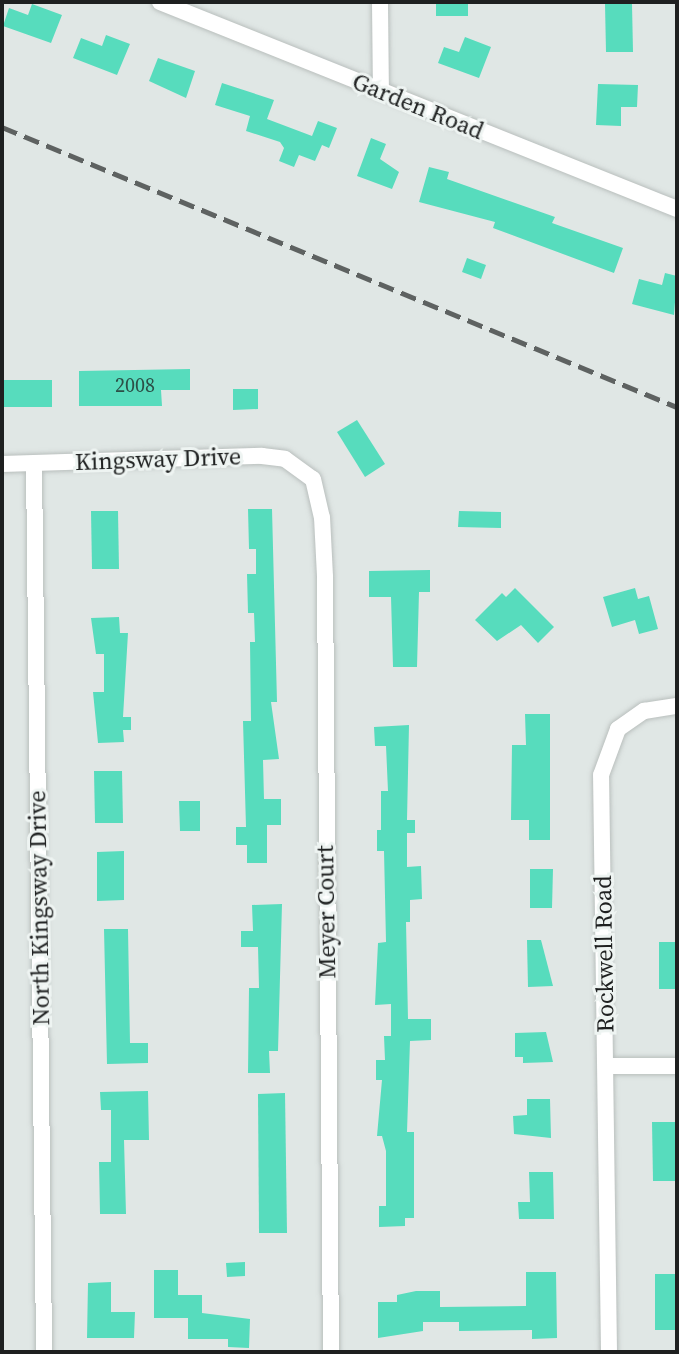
<!DOCTYPE html>
<style>
body{margin:0}
#map{position:relative;width:679px;height:1354px;overflow:hidden;background:#e0e7e5;font-family:"Source Serif 4",serif}
div>[style]{position:absolute}
.building>*{inset:0;background:#57dcbd}
.roads{filter:drop-shadow(0 0 2px #b9bfbd) drop-shadow(0 0 2px #b9bfbd)}
.street>*{height:16px;margin:-8px;padding:0 8px;transform-origin:8px;border-radius:8px;background:#fff}
.rail>*{height:5px;margin-top:-2.5px;transform-origin:0;background:repeating-linear-gradient(90deg,#5e6261 0 16px,transparent 0 24px)}
span{translate:-50% -50%;white-space:nowrap;text-align:center;line-height:1.15;-webkit-text-stroke:6px #eef4f2;paint-order:stroke}
.number-label{font-size:20px;color:#2c4f47}
.number-label span{-webkit-text-stroke-width:0}
.street-label{font-size:24px;color:#1e2020}
.frame{position:absolute;inset:0;border:4px solid #1e2020;pointer-events:none}
</style>
<div id="map">
<div class="building">
<i style="clip-path:polygon(436px 2px,468px 2px,468px 16px,436px 16px)"></i>
<i style="clip-path:polygon(32px 4px,62px 15px,51px 43px,3px 26px,9px 8px,28px 15px)"></i>
<i style="clip-path:polygon(605px 4px,632px 4px,633px 52px,606px 52px)"></i>
<i style="clip-path:polygon(106px 35px,130px 44px,117px 75px,73px 58px,81px 38px,102px 46px)"></i>
<i style="clip-path:polygon(465px 37px,491px 47px,479px 78px,438px 63px,444px 47px,459px 52px)"></i>
<i style="clip-path:polygon(158px 58px,195px 71px,186px 98px,149px 81px)"></i>
<i style="clip-path:polygon(222px 83px,274px 100px,267px 119px,312px 136px,318px 121px,337px 128px,329px 148px,322px 145px,315px 161px,299px 155px,294px 167px,279px 161px,284px 148px,280px 142px,246px 131px,250px 116px,215px 105px)"></i>
<i style="clip-path:polygon(598px 84px,638px 85px,637px 107px,621px 107px,621px 126px,596px 125px)"></i>
<i style="clip-path:polygon(371px 138px,386px 144px,380px 159px,399px 172px,392px 189px,357px 176px)"></i>
<i style="clip-path:polygon(429px 167px,449px 172px,447px 179px,555px 217px,552px 223px,623px 248px,614px 273px,493px 228px,495px 222px,419px 202px)"></i>
<i style="clip-path:polygon(467px 258px,486px 265px,481px 279px,462px 272px)"></i>
<i style="clip-path:polygon(665px 273px,677px 276px,674px 315px,632px 304px,639px 279px,662px 285px)"></i>
<i style="clip-path:polygon(190px 369px,190px 390px,161px 390px,162px 406px,79px 406px,79px 371px)"></i>
<i style="clip-path:polygon(2px 380px,52px 380px,52px 407px,2px 407px)"></i>
<i style="clip-path:polygon(233px 389px,258px 389px,258px 409px,233px 410px)"></i>
<i style="clip-path:polygon(357px 420px,385px 464px,365px 477px,337px 432px)"></i>
<i style="clip-path:polygon(248px 509px,272px 509px,277px 702px,271px 702px,279px 759px,263px 760px,264px 799px,281px 799px,281px 825px,267px 825px,267px 863px,247px 863px,247px 845px,236px 845px,236px 827px,246px 827px,243px 721px,251px 721px,250px 642px,255px 642px,254px 613px,248px 613px,247px 574px,256px 574px,256px 549px,249px 549px)"></i>
<i style="clip-path:polygon(91px 511px,118px 511px,119px 569px,92px 569px)"></i>
<i style="clip-path:polygon(459px 511px,501px 512px,501px 528px,458px 527px)"></i>
<i style="clip-path:polygon(430px 570px,430px 592px,419px 592px,417px 667px,393px 667px,391px 597px,369px 597px,369px 571px)"></i>
<i style="clip-path:polygon(515px 588px,554px 627px,538px 643px,521px 625px,497px 641px,475px 620px,502px 593px,506px 597px)"></i>
<i style="clip-path:polygon(635px 588px,638px 599px,649px 596px,658px 629px,639px 634px,635px 620px,612px 627px,603px 597px)"></i>
<i style="clip-path:polygon(119px 617px,120px 633px,128px 633px,123px 717px,131px 717px,131px 730px,123px 730px,124px 742px,98px 743px,93px 692px,104px 692px,104px 654px,96px 654px,91px 618px)"></i>
<i style="clip-path:polygon(525px 714px,550px 714px,550px 840px,529px 840px,529px 820px,511px 820px,512px 745px,526px 745px)"></i>
<i style="clip-path:polygon(409px 725px,407px 820px,415px 820px,415px 833px,407px 833px,407px 867px,421px 866px,422px 899px,410px 900px,410px 922px,406px 922px,408px 1019px,431px 1019px,431px 1040px,410px 1041px,407px 1132px,414px 1132px,414px 1218px,405px 1218px,405px 1226px,379px 1227px,379px 1206px,386px 1206px,386px 1151px,382px 1136px,377px 1136px,382px 1080px,376px 1080px,376px 1060px,385px 1060px,384px 1036px,391px 1036px,391px 1004px,375px 1005px,378px 943px,386px 942px,384px 851px,377px 851px,377px 830px,381px 830px,381px 791px,388px 791px,386px 746px,375px 746px,374px 727px)"></i>
<i style="clip-path:polygon(94px 771px,122px 771px,123px 823px,95px 823px)"></i>
<i style="clip-path:polygon(179px 801px,200px 801px,200px 831px,180px 831px)"></i>
<i style="clip-path:polygon(124px 851px,124px 900px,97px 901px,97px 852px)"></i>
<i style="clip-path:polygon(530px 869px,553px 869px,552px 908px,530px 908px)"></i>
<i style="clip-path:polygon(282px 904px,278px 1051px,269px 1051px,270px 1073px,248px 1073px,249px 988px,259px 988px,258px 947px,241px 947px,241px 931px,253px 931px,252px 905px)"></i>
<i style="clip-path:polygon(104px 929px,128px 929px,130px 1043px,148px 1043px,148px 1063px,107px 1064px)"></i>
<i style="clip-path:polygon(527px 940px,541px 940px,553px 986px,528px 987px)"></i>
<i style="clip-path:polygon(659px 942px,677px 942px,677px 989px,659px 989px)"></i>
<i style="clip-path:polygon(546px 1032px,553px 1062px,523px 1063px,523px 1057px,515px 1057px,515px 1033px)"></i>
<i style="clip-path:polygon(148px 1091px,149px 1140px,124px 1140px,126px 1214px,100px 1214px,99px 1162px,111px 1162px,111px 1110px,101px 1110px,100px 1092px)"></i>
<i style="clip-path:polygon(285px 1093px,287px 1233px,259px 1233px,258px 1094px)"></i>
<i style="clip-path:polygon(527px 1099px,550px 1099px,551px 1138px,514px 1134px,513px 1116px,527px 1115px)"></i>
<i style="clip-path:polygon(652px 1122px,677px 1122px,677px 1181px,653px 1181px)"></i>
<i style="clip-path:polygon(529px 1172px,553px 1172px,554px 1219px,519px 1219px,518px 1202px,530px 1202px)"></i>
<i style="clip-path:polygon(245px 1262px,245px 1276px,227px 1277px,226px 1263px)"></i>
<i style="clip-path:polygon(154px 1270px,178px 1270px,178px 1295px,202px 1295px,202px 1313px,250px 1319px,249px 1348px,228px 1347px,228px 1339px,188px 1339px,188px 1318px,154px 1318px)"></i>
<i style="clip-path:polygon(526px 1272px,556px 1272px,557px 1338px,532px 1339px,532px 1330px,459px 1331px,459px 1322px,423px 1322px,423px 1331px,378px 1338px,378px 1302px,397px 1302px,397px 1295px,416px 1291px,440px 1291px,440px 1307px,526px 1306px)"></i>
<i style="clip-path:polygon(655px 1274px,677px 1274px,677px 1330px,655px 1330px)"></i>
<i style="clip-path:polygon(111px 1282px,111px 1312px,135px 1312px,134px 1338px,87px 1338px,88px 1283px)"></i>
</div>
<div class="roads">
<div class="street">
<i style="left:160px;top:2px;width:557px;rotate:21.82deg"></i>
<i style="left:380px;top:2px;width:89px;rotate:89.4deg"></i>
<i style="left:2px;top:464px;width:260px;rotate:-1.8deg"></i>
<i style="left:262px;top:456px;width:23px;rotate:7deg"></i>
<i style="left:285px;top:459px;width:34px;rotate:36deg"></i>
<i style="left:313px;top:479px;width:39px;rotate:77deg"></i>
<i style="left:322px;top:517px;width:60px;rotate:87.1deg"></i>
<i style="left:325px;top:577px;width:775px;rotate:89.56deg"></i>
<i style="left:34px;top:464px;width:888px;rotate:89.35deg"></i>
<i style="left:607px;top:1066px;width:70px"></i>
<i style="left:609px;top:1352px;width:577px;rotate:-90.79deg"></i>
<i style="left:601px;top:775px;width:49px;rotate:-69.7deg"></i>
<i style="left:618px;top:729px;width:32px;rotate:-35deg"></i>
<i style="left:644px;top:711px;width:33px;rotate:-9deg"></i>
</div>
</div>
<div class="rail">
<i style="left:2px;top:127px;width:731px;rotate:22.53deg"></i>
</div>
<div class="number-label">
<span style="left:135px;top:385px">2008</span>
</div>
<div class="street-label">
<span style="left:418px;top:106px;rotate:22deg">Garden Road</span>
<span style="left:158px;top:459px;rotate:-2deg">Kingsway Drive</span>
<span style="left:39px;top:908px;rotate:-91deg">North Kingsway Drive</span>
<span style="left:326px;top:912px;rotate:-91deg">Meyer Court</span>
<span style="left:604px;top:954px;rotate:-91deg">Rockwell Road</span>
</div>
<div class="frame"></div>
</div>
